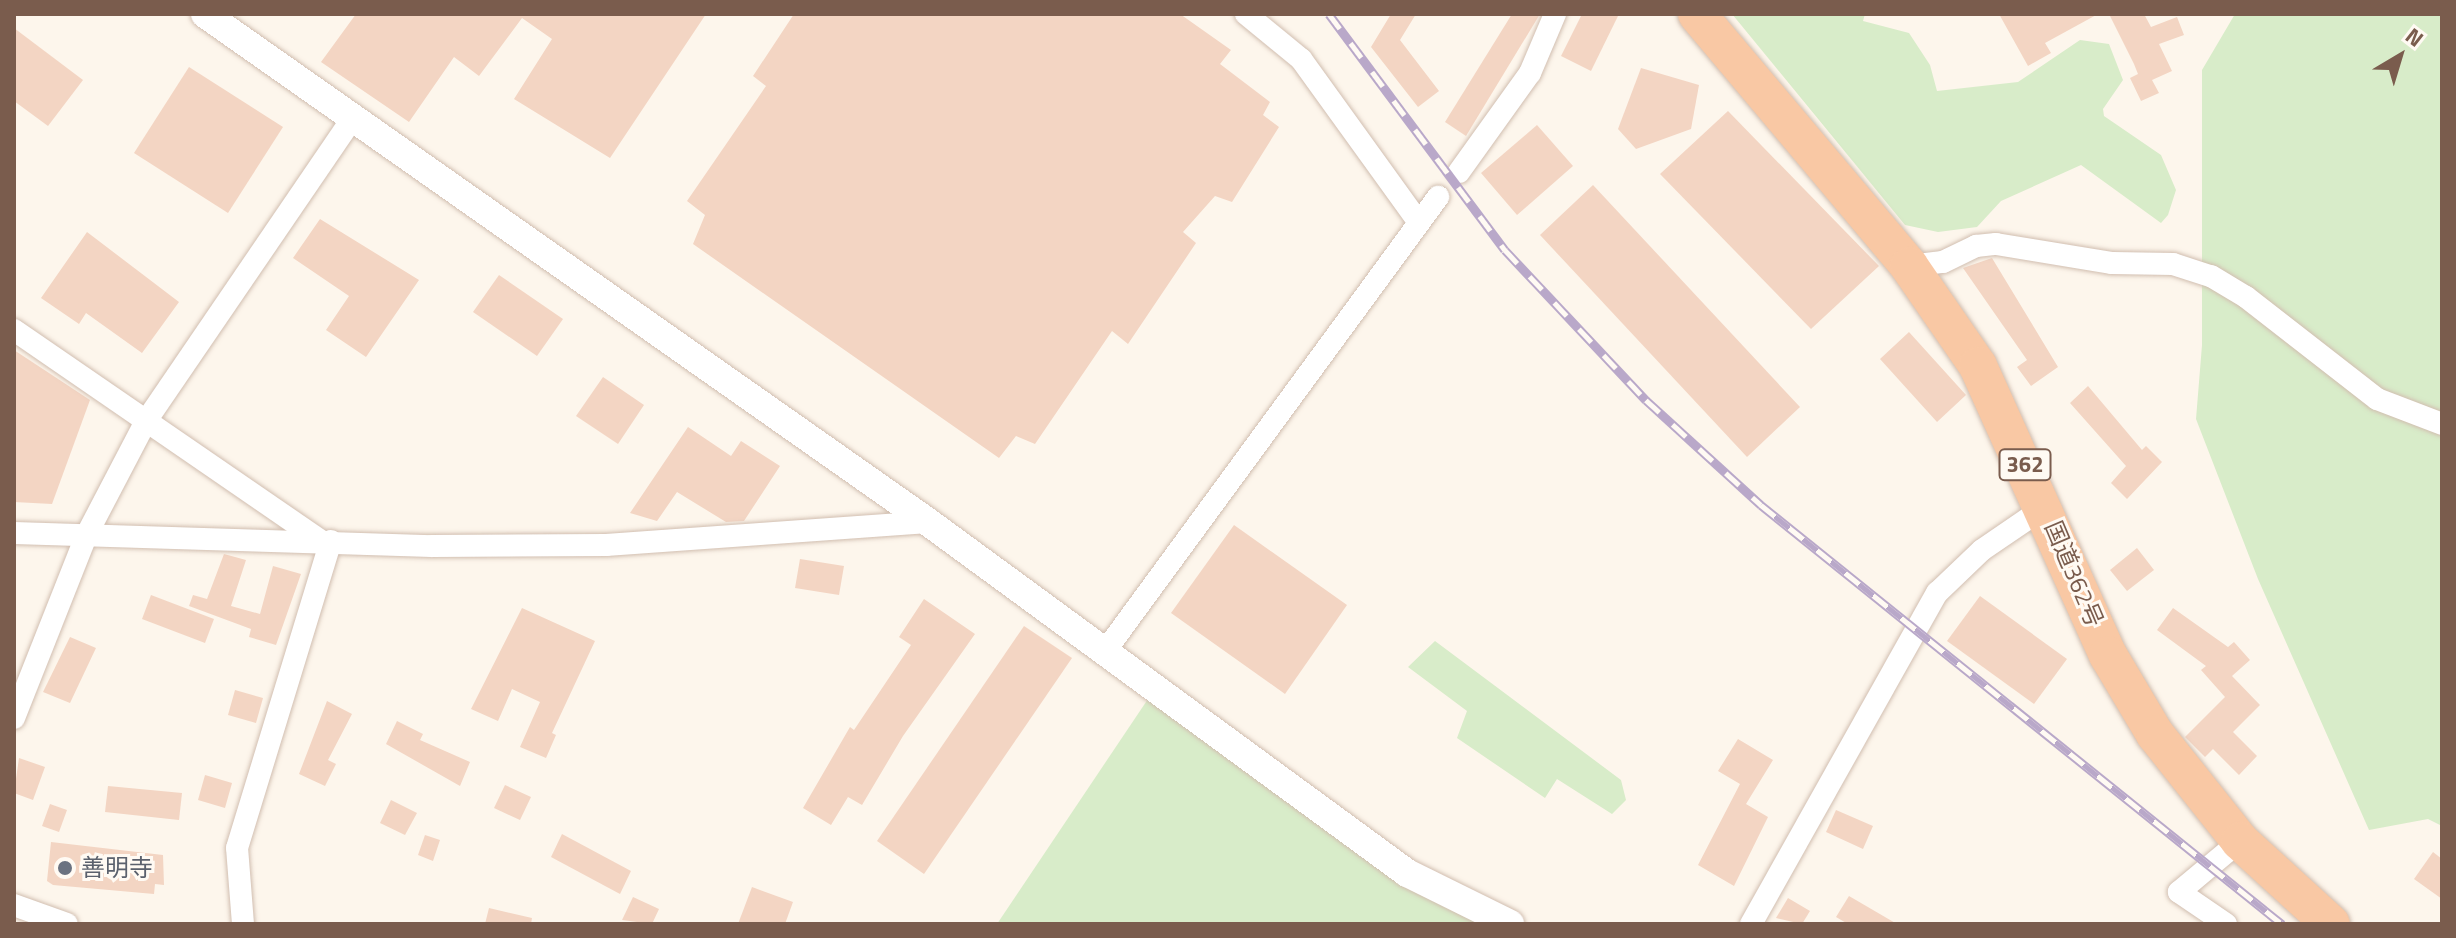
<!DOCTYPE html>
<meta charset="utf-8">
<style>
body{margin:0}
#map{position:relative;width:2456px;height:938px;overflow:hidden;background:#fdf6ec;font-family:"Titillium Web","Noto Sans JP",sans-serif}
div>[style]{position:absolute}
.green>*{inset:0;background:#d8ecc9}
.building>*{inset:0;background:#f3d5c3}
.roads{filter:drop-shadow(0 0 2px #d1beb0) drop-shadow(0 0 2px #d1beb0)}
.minor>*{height:22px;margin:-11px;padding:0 11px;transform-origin:11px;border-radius:11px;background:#fff}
.tertiary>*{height:28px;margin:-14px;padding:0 14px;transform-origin:14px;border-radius:14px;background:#fff}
.trunk>*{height:38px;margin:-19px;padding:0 19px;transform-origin:19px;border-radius:19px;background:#f9c8a4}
.rail>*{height:9px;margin-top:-4.5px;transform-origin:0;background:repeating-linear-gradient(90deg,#fffaf3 0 18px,#b9a8c9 0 36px);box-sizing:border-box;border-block:2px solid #b9a8c9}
.dots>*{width:22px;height:22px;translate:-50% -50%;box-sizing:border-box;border:4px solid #fffaf3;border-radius:50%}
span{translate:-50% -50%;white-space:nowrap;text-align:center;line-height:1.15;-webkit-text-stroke:6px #fffaf3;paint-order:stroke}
.shield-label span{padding:2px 6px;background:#fffaf3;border:2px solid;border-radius:6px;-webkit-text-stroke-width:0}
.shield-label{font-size:22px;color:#7a5c4d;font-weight:700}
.street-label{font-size:24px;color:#7a5c4d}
.worship-label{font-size:24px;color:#5b616d}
.left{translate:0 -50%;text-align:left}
.frame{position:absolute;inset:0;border:16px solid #7a5c4d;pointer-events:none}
.north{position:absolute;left:2360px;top:16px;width:80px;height:80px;-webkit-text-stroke:6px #fffaf3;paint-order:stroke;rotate:38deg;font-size:22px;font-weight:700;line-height:32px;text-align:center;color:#7a5c4d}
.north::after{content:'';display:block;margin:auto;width:28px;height:36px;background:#7a5c4d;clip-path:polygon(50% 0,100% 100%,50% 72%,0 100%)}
</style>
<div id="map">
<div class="green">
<i style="clip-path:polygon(1732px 14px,1865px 14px,1863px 21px,1909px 33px,1930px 65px,1937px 91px,2018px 82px,2080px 40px,2109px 44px,2123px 80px,2103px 109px,2104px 116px,2161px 155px,2176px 190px,2168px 215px,2161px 223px,2081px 165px,2001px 201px,1977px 227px,1938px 232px,1905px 225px)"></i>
<i style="clip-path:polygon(2235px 14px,2442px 14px,2442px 826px,2428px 819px,2369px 830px,2258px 579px,2196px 419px,2202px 345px,2202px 70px)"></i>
<i style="clip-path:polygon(1435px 641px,1621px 780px,1626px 800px,1612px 814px,1557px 779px,1545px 798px,1457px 738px,1467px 711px,1408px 667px)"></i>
<i style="clip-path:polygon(1150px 696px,1483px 924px,997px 924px)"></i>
</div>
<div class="building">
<i style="clip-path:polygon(356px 14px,706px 14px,610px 158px,514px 99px,552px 39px,522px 18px,479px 76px,454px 57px,409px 122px,321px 62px)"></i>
<i style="clip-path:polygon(794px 14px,1180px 14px,1231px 50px,1220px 64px,1270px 102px,1263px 115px,1279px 127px,1232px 202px,1215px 196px,1183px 232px,1196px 243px,1128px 344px,1112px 331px,1035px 444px,1016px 436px,999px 458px,693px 244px,705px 215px,687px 201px,766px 86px,753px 76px)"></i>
<i style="clip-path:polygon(1391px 14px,1416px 14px,1400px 40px,1439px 91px,1418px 107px,1371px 47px)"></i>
<i style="clip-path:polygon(1512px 14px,1540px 14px,1466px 136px,1445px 122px)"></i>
<i style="clip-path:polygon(1582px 14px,1619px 14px,1591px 71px,1561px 56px)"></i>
<i style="clip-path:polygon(1999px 14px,2098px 14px,2045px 43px,2051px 53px,2028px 66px)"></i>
<i style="clip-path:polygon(2109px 14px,2144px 14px,2151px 27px,2177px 17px,2184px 35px,2159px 44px,2172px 71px,2152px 80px,2159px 93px,2141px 101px,2130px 78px,2138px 74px,2134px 64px)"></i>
<i style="clip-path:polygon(14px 28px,83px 80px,48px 126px,14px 101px)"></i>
<i style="clip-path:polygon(189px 67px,283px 127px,228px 213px,134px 153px)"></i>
<i style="clip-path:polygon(1641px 68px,1699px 85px,1691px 129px,1636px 149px,1618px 129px)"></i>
<i style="clip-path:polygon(1728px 111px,1879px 266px,1811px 329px,1660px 174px)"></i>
<i style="clip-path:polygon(1537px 125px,1573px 166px,1517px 215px,1481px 173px)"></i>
<i style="clip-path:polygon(1593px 185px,1800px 407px,1747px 457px,1540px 235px)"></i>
<i style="clip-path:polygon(320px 219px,419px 280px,366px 357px,326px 330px,349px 296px,293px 258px)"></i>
<i style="clip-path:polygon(87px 232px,179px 302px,142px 353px,86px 313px,79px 324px,41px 298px)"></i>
<i style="clip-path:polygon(1992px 258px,2058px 367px,2031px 386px,2017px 367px,2027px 360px,1963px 268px)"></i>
<i style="clip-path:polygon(499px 275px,563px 319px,537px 356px,473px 312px)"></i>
<i style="clip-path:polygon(1909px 332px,1966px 395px,1937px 422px,1880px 359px)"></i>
<i style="clip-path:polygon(14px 350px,90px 400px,52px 504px,14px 502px)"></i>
<i style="clip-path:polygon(603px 377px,644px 405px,618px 444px,576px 416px)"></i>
<i style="clip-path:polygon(2088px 386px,2142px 450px,2146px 446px,2162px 462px,2127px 499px,2111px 483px,2126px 466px,2070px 403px)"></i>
<i style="clip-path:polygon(688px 427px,731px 456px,741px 441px,780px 466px,744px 521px,726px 522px,677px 492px,657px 521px,630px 513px)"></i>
<i style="clip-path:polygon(1234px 525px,1347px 605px,1285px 694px,1171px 613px)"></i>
<i style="clip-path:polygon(2137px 548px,2154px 570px,2127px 591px,2110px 570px)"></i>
<i style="clip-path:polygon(224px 554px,246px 560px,231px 606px,260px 614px,273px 566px,301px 574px,276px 645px,249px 637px,251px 629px,189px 606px,193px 595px,207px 599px)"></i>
<i style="clip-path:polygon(800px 559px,844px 566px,839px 595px,795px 588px)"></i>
<i style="clip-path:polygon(151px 595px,214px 619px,205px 643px,142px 619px)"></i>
<i style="clip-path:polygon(1980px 596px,2067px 659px,2034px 704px,1947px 641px)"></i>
<i style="clip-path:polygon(924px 599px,975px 634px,903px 736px,862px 805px,848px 797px,831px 825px,803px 808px,850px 727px,854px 730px,911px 645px,899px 637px)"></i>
<i style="clip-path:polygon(522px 608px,595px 641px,552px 733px,556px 735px,546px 758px,520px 747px,540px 702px,512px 689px,498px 721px,471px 709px)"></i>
<i style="clip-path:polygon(2173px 608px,2228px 647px,2234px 642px,2250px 660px,2232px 676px,2260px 705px,2233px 732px,2257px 756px,2239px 775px,2213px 749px,2205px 757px,2185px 737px,2225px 697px,2201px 670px,2206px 666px,2157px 630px)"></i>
<i style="clip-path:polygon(1024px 626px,1072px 658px,924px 874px,877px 841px)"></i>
<i style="clip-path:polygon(70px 637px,96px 648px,70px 703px,43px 692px)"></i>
<i style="clip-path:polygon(235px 690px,263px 698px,256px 723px,228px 715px)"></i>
<i style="clip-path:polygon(327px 701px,352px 714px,328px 760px,336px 764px,325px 786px,299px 774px)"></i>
<i style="clip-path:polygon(397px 721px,423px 734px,420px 740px,470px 762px,460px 786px,386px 744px)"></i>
<i style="clip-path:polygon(1738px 739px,1773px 760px,1746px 804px,1768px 817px,1734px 886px,1698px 865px,1740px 784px,1718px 771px)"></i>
<i style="clip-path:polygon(19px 758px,45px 767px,33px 800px,14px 793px)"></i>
<i style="clip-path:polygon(205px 775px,232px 783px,225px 808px,198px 800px)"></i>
<i style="clip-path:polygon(505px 785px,531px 797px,520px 820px,494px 808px)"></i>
<i style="clip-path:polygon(108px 786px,182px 793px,179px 820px,105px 812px)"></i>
<i style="clip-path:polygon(391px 800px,417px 813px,405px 835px,380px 823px)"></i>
<i style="clip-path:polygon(50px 804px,67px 810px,59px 832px,42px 826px)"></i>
<i style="clip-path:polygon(1836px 810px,1873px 826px,1863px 849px,1826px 832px)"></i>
<i style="clip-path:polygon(562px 834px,631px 871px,620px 894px,551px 857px)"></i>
<i style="clip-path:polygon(425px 835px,440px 840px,433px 861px,418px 855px)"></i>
<i style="clip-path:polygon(51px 842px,163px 855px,164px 885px,155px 884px,154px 894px,53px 885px,47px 881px)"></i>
<i style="clip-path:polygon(2433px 852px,2442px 859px,2442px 899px,2414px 879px)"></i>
<i style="clip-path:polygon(752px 887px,793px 902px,785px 924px,738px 924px)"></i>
<i style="clip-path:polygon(1849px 896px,1897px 924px,1848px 924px,1836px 917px)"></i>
<i style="clip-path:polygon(633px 897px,659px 909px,652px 924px,622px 920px)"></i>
<i style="clip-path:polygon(1788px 898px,1810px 911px,1802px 924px,1776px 918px)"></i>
<i style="clip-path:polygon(489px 908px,532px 918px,531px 924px,485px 924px)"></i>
</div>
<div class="roads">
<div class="minor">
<i style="left:1246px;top:14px;width:71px;rotate:39.3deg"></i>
<i style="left:1301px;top:59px;width:198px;rotate:54.2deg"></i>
<i style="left:1459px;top:172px;width:122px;rotate:-54.4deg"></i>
<i style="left:1530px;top:73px;width:64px;rotate:-67deg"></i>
<i style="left:1909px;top:266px;width:34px;rotate:-7deg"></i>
<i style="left:1943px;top:262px;width:37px;rotate:-26deg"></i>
<i style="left:1976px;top:246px;width:20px;rotate:-6deg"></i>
<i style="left:1996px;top:244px;width:118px;rotate:9.3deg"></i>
<i style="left:2112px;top:263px;width:61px;rotate:0.9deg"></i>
<i style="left:2173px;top:264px;width:40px;rotate:18deg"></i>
<i style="left:2211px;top:276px;width:41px;rotate:31deg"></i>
<i style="left:2246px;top:297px;width:166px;rotate:37.9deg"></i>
<i style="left:2377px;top:399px;width:70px;rotate:21deg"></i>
<i style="left:14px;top:330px;width:371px;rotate:34.5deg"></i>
<i style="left:14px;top:533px;width:418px;rotate:1.8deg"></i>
<i style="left:432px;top:546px;width:174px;rotate:-0.3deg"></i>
<i style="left:606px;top:545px;width:323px;rotate:-4.1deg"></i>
<i style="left:1106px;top:650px;width:562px;rotate:-53.76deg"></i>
<i style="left:14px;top:718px;width:198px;rotate:-68.4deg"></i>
<i style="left:87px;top:534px;width:127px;rotate:-62.4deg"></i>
<i style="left:146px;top:421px;width:367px;rotate:-55.7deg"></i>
<i style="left:14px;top:905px;width:56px;rotate:19.7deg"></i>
<i style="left:243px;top:924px;width:76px;rotate:-94.5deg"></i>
<i style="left:237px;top:848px;width:321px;rotate:-73deg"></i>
<i style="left:1751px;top:924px;width:380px;rotate:-60.7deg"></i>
<i style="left:1937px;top:593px;width:62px;rotate:-43.7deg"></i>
<i style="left:1982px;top:550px;width:76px;rotate:-34.3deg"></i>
<i style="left:2226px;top:924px;width:57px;rotate:-145.8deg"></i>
<i style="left:2179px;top:892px;width:80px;rotate:-39.9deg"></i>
</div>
<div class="tertiary">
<i style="left:205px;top:14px;width:884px;rotate:35.09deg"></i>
<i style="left:928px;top:522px;width:594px;rotate:36.23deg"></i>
<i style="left:1407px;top:873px;width:115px;rotate:26.3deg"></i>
</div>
<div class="trunk">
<i style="left:1697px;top:14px;width:329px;rotate:49.9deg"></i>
<i style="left:1909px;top:266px;width:121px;rotate:55.4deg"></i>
<i style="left:1978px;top:366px;width:317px;rotate:65.8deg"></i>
<i style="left:2108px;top:655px;width:92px;rotate:59.3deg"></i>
<i style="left:2155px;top:734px;width:137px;rotate:51.5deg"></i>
<i style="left:2240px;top:841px;width:123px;rotate:42.4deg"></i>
</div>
</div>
<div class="rail">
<i style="left:1329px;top:14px;width:294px;rotate:53.3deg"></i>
<i style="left:1505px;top:250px;width:206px;rotate:46.8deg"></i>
<i style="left:1646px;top:400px;width:156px;rotate:42.4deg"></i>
<i style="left:1761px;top:505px;width:669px;rotate:38.81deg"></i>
</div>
<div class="dots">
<i style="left:65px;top:868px;background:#6b7280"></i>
</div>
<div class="shield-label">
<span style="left:2025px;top:465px">362</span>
</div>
<div class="street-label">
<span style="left:2074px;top:574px;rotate:67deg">国道362号</span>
</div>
<div class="worship-label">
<span class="left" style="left:81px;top:868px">善明寺</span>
</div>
<div class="frame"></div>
<div class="north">N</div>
</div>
